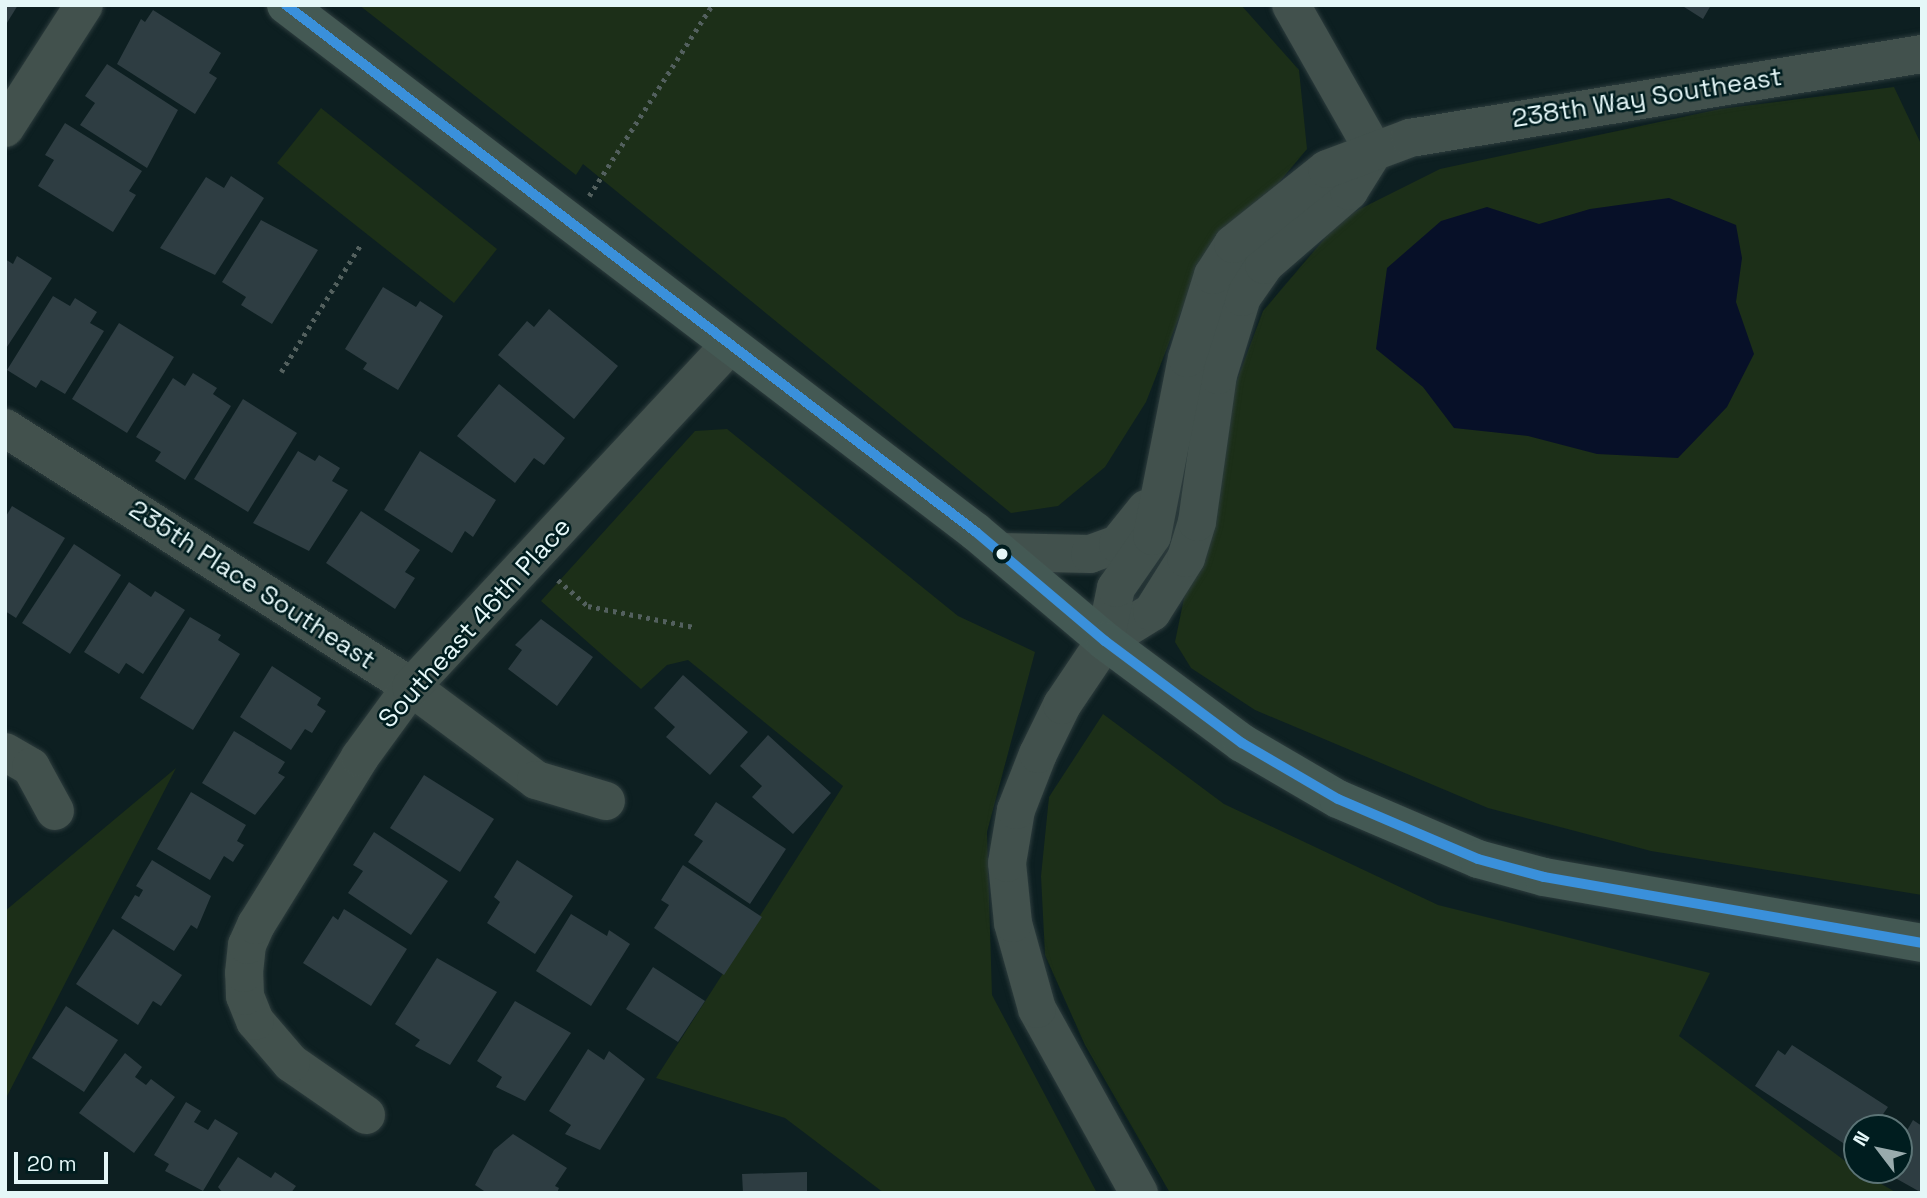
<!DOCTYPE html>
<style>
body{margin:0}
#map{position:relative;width:1927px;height:1198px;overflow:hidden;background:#0d1f21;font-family:"Space Grotesk",sans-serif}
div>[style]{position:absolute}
.green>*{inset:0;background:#1c2f18}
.water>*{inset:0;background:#071028}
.building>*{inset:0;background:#2e3d42}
.path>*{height:4.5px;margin-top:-2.25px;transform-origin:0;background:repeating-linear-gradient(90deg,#53605e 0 3.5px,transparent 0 8.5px)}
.roads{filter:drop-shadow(0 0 2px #2d3c3d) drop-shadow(0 0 2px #2d3c3d)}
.minor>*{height:38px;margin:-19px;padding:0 19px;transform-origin:19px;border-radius:19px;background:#42514d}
.major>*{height:38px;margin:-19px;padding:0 19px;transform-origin:19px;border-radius:19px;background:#445954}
.bus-1>*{height:10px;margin:-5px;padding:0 5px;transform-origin:5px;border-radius:5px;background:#3a90db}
.dots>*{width:19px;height:19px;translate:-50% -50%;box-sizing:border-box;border:4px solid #001d1f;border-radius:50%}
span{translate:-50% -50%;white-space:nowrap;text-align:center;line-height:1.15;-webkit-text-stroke:5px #001d1f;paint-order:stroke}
.street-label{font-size:26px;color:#e5f7f8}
.frame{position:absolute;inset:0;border:7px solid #e5f7f8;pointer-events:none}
.north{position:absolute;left:1843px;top:1114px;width:70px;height:70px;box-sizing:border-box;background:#001d1f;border:2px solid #5c7476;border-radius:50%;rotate:302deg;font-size:19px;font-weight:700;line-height:28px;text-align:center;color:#e5f7f8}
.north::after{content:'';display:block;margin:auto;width:24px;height:32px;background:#99abad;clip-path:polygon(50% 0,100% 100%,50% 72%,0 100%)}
.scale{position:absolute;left:14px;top:1152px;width:94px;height:32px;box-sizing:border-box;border:4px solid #e5f7f8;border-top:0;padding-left:9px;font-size:21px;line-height:24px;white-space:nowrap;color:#e5f7f8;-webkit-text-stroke:5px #001d1f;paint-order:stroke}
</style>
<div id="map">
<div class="green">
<i style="clip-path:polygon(359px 5px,1241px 5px,1299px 70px,1307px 149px,1190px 289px,1146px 402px,1105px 467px,1058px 506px,1011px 513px,583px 164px,576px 175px)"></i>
<i style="clip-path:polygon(1894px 87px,1922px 146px,1922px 895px,1651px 851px,1488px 808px,1255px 710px,1191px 668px,1175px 642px,1219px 428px,1263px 311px,1342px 218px,1440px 169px,1720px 109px)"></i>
<i style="clip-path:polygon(321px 108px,497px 249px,454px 303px,277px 163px)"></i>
<i style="clip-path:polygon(727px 429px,958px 616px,1035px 652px,987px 832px,992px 995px,1097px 1193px,884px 1193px,785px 1118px,656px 1078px,843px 786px,688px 660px,667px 665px,641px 689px,541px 601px,695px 431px)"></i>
<i style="clip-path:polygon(1103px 714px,1224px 804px,1438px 905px,1710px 973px,1679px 1036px,1857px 1170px,1897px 1193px,1170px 1193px,1085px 1045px,1045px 955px,1041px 876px,1049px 797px)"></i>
<i style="clip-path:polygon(176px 768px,5px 1100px,5px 911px)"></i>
</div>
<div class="water">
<i style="clip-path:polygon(1669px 198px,1736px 225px,1742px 258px,1736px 302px,1754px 354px,1727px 407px,1678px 458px,1597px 454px,1528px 436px,1454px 428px,1423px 387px,1376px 349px,1387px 268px,1441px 221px,1487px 207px,1539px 224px,1590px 209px)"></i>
</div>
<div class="building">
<i style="clip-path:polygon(5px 5px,18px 5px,5px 26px)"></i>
<i style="clip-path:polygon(1681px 5px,1711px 5px,1703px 19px)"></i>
<i style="clip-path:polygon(153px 10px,221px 53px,209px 73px,217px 78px,195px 114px,117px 64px,141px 19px,145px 22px)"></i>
<i style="clip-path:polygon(107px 64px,178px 110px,147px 168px,80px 125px,95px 103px,85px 96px)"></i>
<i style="clip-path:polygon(65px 123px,142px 171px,129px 191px,136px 195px,113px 232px,38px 186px,54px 160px,45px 155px)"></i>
<i style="clip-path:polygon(231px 176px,264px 198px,215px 275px,160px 248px,206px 177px,224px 188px)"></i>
<i style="clip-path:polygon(261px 220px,318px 250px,272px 324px,241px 305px,246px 297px,222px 282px)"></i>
<i style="clip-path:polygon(17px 256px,52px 278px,5px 350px,5px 259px,13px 264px)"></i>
<i style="clip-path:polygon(383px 287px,416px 307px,420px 301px,443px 316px,398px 390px,363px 369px,367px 363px,345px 349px)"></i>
<i style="clip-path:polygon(53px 296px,70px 306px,75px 298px,97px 312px,90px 323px,104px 331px,65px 394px,41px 380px,36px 388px,7px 370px)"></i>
<i style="clip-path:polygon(549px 309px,618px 366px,574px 419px,498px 355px,527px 321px,534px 327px)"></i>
<i style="clip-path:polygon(119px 323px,174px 357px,127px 433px,72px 399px)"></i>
<i style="clip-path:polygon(193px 373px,217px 388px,213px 394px,231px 406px,185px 480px,155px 461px,161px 452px,136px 437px,173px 378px,185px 386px)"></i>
<i style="clip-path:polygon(499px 384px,565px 438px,544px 465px,534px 458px,515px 483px,457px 436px)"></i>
<i style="clip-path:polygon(243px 399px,297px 433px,248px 512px,194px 479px)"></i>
<i style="clip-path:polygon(298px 451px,315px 461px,319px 455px,340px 468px,332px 481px,348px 490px,309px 551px,253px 523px)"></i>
<i style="clip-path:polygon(420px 451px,496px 500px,473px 537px,465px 531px,452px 553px,384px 510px)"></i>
<i style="clip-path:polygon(12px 506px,65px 538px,16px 618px,5px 611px,5px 518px)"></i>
<i style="clip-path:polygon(361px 511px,420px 550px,405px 572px,415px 578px,395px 609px,326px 563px)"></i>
<i style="clip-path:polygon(74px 544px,121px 575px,70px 654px,22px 623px)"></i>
<i style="clip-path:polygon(129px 582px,151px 597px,155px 591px,185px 610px,143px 674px,126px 663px,119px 674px,84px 652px)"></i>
<i style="clip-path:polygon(190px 617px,221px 635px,218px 640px,240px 654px,193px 730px,140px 698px)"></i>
<i style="clip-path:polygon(541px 619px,593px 657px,557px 706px,508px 669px,522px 650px,515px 645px)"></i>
<i style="clip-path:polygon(272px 666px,321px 698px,317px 705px,326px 711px,312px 733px,305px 729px,291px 750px,240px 717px)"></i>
<i style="clip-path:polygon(683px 675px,748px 732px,710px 775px,666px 737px,675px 727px,654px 708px)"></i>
<i style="clip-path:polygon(234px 731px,285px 762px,278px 773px,285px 777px,255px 815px,202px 783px)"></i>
<i style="clip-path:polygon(768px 735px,831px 793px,793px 834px,752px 797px,762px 786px,740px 766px)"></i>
<i style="clip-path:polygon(424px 775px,494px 819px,460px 872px,390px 828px)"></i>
<i style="clip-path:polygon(191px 792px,246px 825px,237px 841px,244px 845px,233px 862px,224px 856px,210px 880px,157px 849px)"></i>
<i style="clip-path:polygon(716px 802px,786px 849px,750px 904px,688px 862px,703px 841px,694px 835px)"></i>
<i style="clip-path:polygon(374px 832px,448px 881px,411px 935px,348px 893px,363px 871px,353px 865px)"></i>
<i style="clip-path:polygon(152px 860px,211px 896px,197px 929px,191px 925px,174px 951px,121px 918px,135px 895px,139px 897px,143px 890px,136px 886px)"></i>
<i style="clip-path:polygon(517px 860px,573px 896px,535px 954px,487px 923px,500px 902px,494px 897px)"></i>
<i style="clip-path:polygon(683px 865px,762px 917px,724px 975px,654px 928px,669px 905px,661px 900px)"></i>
<i style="clip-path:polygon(344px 909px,407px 949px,371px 1006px,303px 963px,333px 916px,338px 920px)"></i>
<i style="clip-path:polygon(571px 914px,607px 936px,609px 930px,630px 944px,591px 1006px,536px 971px)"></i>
<i style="clip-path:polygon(113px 929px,182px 975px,161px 1006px,153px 1001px,138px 1025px,76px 984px)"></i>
<i style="clip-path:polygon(437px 958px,497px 992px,450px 1065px,415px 1046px,420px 1040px,395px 1024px)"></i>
<i style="clip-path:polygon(653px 967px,705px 1001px,678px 1042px,626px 1009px)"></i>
<i style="clip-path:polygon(515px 1001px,571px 1033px,525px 1101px,496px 1087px,502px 1077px,477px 1061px)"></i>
<i style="clip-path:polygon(66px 1006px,118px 1040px,84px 1092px,32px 1058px)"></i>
<i style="clip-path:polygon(1792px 1045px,1888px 1107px,1881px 1117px,1889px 1123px,1886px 1128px,1857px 1128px,1857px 1152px,1755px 1086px,1778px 1050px,1785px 1055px)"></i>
<i style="clip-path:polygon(588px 1049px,604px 1060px,609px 1051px,645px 1079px,600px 1150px,565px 1134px,571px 1125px,549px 1111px)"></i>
<i style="clip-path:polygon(125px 1053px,142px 1067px,135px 1077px,146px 1085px,151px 1079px,175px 1097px,134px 1153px,79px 1113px)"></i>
<i style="clip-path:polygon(186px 1102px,201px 1111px,194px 1122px,208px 1130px,215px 1119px,238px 1133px,203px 1191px,165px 1171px,169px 1164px,154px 1155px)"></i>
<i style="clip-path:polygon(1913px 1120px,1922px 1126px,1922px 1193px,1881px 1170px,1899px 1170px,1899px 1128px,1906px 1132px)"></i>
<i style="clip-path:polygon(513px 1134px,567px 1168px,555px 1186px,559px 1188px,557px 1193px,487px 1193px,475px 1185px,494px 1150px)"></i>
<i style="clip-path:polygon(238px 1157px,271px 1178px,275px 1172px,296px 1186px,291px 1193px,223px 1193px,218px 1187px)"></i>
<i style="clip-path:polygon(807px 1172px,807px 1193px,743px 1193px,742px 1174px)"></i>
</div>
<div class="path">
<i style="left:589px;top:196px;width:227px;rotate:-57.2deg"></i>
<i style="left:281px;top:372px;width:151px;rotate:-58deg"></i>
<i style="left:558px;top:580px;width:40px;rotate:41deg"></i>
<i style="left:588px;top:606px;width:108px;rotate:11.2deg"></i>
</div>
<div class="roads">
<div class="minor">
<i style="left:1291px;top:5px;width:168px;rotate:60.4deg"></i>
<i style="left:5px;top:128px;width:146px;rotate:-57.3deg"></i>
<i style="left:5px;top:428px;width:482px;rotate:32.5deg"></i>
<i style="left:411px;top:687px;width:156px;rotate:36.6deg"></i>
<i style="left:536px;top:780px;width:73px;rotate:16.7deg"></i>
<i style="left:1001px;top:552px;width:89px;rotate:1.3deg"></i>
<i style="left:1090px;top:554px;width:30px;rotate:-20deg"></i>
<i style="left:1118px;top:544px;width:45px;rotate:-51.3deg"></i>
<i style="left:1105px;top:641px;width:55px;rotate:-31.7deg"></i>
<i style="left:1152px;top:612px;width:64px;rotate:-57.8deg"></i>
<i style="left:1186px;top:558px;width:38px;rotate:-73deg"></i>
<i style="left:1197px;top:522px;width:148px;rotate:-81.9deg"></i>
<i style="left:1218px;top:375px;width:82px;rotate:-72.9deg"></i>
<i style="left:1242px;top:297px;width:39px;rotate:-55deg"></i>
<i style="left:1264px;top:265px;width:113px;rotate:-41deg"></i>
<i style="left:1349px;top:191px;width:47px;rotate:-58deg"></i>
<i style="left:5px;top:752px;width:30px;rotate:30deg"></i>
<i style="left:31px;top:767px;width:50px;rotate:61.4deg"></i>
<i style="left:366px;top:1115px;width:91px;rotate:-145.3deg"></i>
<i style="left:291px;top:1063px;width:55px;rotate:-130.6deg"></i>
<i style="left:255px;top:1021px;width:27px;rotate:-112deg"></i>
<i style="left:245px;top:996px;width:23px;rotate:-92deg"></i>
<i style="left:244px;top:973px;width:28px;rotate:-84deg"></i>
<i style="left:247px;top:945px;width:22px;rotate:-66deg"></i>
<i style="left:256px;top:925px;width:198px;rotate:-58.2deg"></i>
<i style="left:360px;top:757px;width:87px;rotate:-53.9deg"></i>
<i style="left:411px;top:687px;width:468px;rotate:-47deg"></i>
<i style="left:1139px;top:1193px;width:210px;rotate:-119deg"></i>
<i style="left:1037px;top:1009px;width:89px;rotate:-105.6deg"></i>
<i style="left:1013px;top:923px;width:60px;rotate:-95.7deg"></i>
<i style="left:1007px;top:863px;width:54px;rotate:-80.4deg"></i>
<i style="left:1016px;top:810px;width:60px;rotate:-68.6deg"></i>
<i style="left:1038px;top:754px;width:55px;rotate:-63.9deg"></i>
<i style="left:1062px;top:705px;width:77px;rotate:-56.1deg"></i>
<i style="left:1105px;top:641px;width:54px;rotate:-78.3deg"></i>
<i style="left:1116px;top:588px;width:63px;rotate:-55.3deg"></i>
<i style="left:1152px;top:536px;width:181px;rotate:-78.9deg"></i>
<i style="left:1187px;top:358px;width:87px;rotate:-72.6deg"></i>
<i style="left:1213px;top:275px;width:37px;rotate:-57deg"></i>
<i style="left:1233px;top:244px;width:120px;rotate:-38.6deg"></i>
<i style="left:1327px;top:169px;width:89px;rotate:-20.5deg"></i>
<i style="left:1410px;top:138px;width:519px;rotate:-9.32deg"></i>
</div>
<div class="major">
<i style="left:286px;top:5px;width:868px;rotate:37.37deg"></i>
<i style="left:976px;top:532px;width:169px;rotate:40.2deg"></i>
<i style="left:1105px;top:641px;width:171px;rotate:36.7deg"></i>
<i style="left:1242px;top:743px;width:111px;rotate:30.3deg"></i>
<i style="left:1338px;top:799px;width:152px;rotate:23.2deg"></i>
<i style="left:1478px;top:859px;width:68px;rotate:15.3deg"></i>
<i style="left:1544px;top:877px;width:384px;rotate:9.9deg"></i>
</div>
</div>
<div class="bus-1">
<i style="left:286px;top:5px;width:868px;rotate:37.37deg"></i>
<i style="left:976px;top:532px;width:169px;rotate:40.2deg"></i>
<i style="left:1105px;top:641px;width:171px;rotate:36.7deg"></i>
<i style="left:1242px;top:743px;width:111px;rotate:30.3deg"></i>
<i style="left:1338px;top:799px;width:152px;rotate:23.2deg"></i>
<i style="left:1478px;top:859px;width:68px;rotate:15.3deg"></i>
<i style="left:1544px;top:877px;width:384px;rotate:9.9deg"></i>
</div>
<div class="dots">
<i style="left:1002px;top:554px;background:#e5f7f8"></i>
</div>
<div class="street-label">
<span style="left:1647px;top:98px;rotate:-9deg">238th Way Southeast</span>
<span style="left:252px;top:585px;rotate:33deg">235th Place Southeast</span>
<span style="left:475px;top:623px;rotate:-48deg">Southeast 46th Place</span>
</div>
<div class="frame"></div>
<div class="north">N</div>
<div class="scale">20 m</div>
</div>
